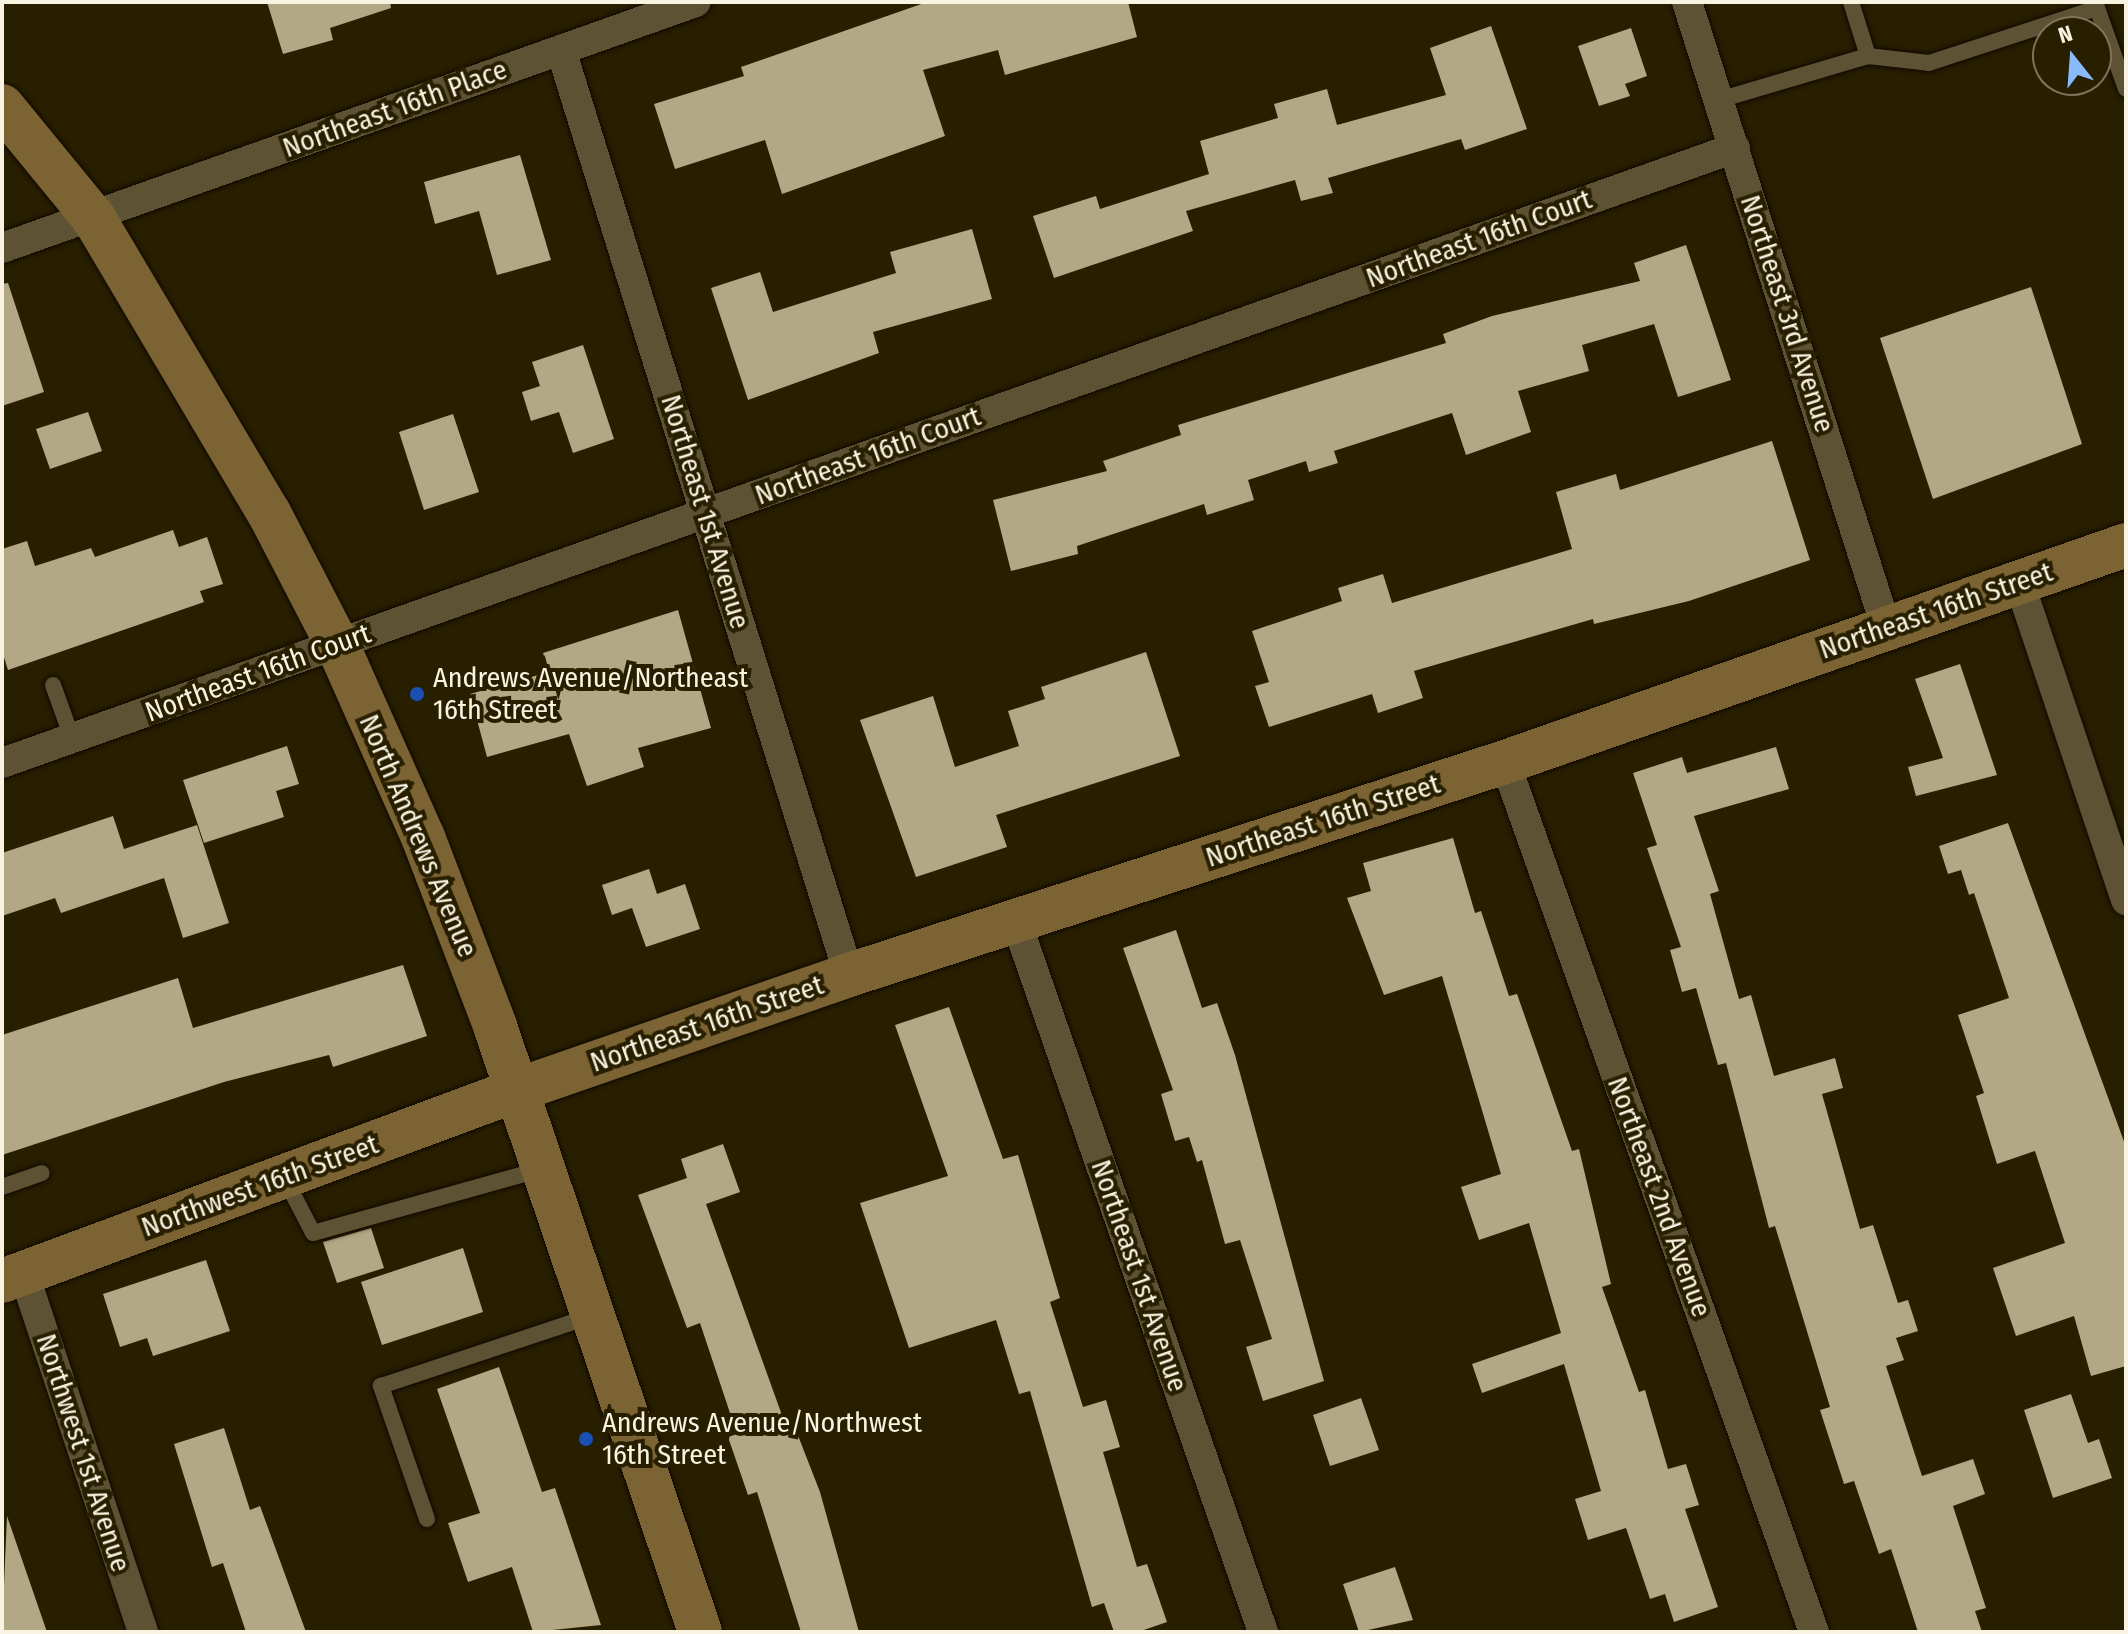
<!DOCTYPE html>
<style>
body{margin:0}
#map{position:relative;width:2128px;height:1634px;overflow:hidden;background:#281f01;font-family:"Fira Sans Condensed",sans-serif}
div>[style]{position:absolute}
.building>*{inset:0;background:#b2a886}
.roads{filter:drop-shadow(0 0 2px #100900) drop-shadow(0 0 2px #100900)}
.lane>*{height:16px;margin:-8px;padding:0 8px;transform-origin:8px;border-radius:8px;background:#5d5334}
.street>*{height:30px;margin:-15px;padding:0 15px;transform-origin:15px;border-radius:15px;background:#5d5334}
.secondary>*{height:44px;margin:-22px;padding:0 22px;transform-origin:22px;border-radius:22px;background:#7c6333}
.dots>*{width:22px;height:22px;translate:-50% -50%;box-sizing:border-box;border:4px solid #281f01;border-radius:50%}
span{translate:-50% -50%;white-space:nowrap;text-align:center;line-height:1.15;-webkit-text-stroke:8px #281f01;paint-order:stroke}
.street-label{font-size:28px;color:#f9f4e2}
.poi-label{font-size:28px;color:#f9f4e2}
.left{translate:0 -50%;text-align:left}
.frame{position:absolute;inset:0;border:4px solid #f9f4e2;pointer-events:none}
.north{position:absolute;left:2032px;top:16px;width:80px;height:80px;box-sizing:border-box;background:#281f01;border:2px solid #7c745b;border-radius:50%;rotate:343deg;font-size:22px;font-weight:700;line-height:32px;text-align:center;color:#f9f4e2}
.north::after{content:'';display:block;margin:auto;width:28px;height:36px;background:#89bafc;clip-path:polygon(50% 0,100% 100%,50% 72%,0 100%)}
</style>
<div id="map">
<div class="building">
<i style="clip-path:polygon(267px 2px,390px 2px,391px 8px,330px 28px,333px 40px,283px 54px)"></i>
<i style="clip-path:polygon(927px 2px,1128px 2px,1137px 37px,1005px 75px,998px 50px,923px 70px,945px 136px,782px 194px,765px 140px,675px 169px,654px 104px,744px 76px,741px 67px)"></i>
<i style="clip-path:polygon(1491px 26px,1527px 129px,1465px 150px,1461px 139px,1328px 178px,1333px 193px,1301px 201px,1295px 180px,1186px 211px,1193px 231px,1054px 278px,1033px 216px,1096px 196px,1100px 209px,1209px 174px,1200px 141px,1278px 118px,1274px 104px,1327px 89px,1337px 125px,1446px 95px,1430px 48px)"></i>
<i style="clip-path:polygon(1631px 28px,1647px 76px,1625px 84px,1630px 96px,1599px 106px,1578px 46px)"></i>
<i style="clip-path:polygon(520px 155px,551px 260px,497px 275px,479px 211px,435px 224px,424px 182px)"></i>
<i style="clip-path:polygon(972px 229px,992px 299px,873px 332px,879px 353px,748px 400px,711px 288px,760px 272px,773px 312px,896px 273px,890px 252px)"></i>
<i style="clip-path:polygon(1686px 245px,1731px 380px,1678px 397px,1654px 324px,1582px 345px,1589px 371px,1518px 391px,1531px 432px,1466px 455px,1452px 413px,1334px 451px,1338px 463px,1309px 472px,1306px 461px,1248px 480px,1254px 500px,1207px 515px,1204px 504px,1077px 546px,1078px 554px,1011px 571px,993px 500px,1107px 471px,1103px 461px,1181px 435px,1178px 425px,1446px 343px,1443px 334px,1492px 316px,1640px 281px,1634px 263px)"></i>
<i style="clip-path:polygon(8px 283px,44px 392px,2px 406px,2px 284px)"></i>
<i style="clip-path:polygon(2031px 287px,2082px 444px,1933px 499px,1880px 338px)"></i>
<i style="clip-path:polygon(583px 345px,614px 439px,573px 453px,559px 412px,531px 421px,522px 392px,540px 386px,532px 362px)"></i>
<i style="clip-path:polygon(88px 412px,102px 451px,50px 469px,36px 429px)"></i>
<i style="clip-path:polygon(453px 414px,479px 492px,424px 510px,399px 432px)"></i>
<i style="clip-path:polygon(1772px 441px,1810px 560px,1689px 601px,1594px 624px,1593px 619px,1414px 671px,1423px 698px,1378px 713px,1372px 694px,1269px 727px,1255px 686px,1269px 682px,1252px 631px,1342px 601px,1338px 588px,1383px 574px,1392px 603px,1572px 549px,1556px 492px,1616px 474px,1620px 490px)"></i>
<i style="clip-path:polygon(173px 530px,179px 547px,207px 537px,223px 584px,200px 591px,204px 602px,8px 670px,2px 651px,2px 549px,27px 541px,35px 566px,91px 548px,95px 557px)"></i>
<i style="clip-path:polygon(678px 610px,711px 728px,638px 748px,644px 767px,587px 786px,569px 734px,487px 757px,470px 694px,549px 672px,543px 653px)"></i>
<i style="clip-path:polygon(1146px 652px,1180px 756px,996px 815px,1007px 847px,916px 877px,860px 720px,933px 696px,955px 767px,1019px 746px,1008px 711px,1045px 699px,1041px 687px)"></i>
<i style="clip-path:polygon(1960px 664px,1997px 775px,1916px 796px,1908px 767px,1943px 758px,1915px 679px)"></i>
<i style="clip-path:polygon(287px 746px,299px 784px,276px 791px,284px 817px,204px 843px,183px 780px)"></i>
<i style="clip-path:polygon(1776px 747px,1789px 789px,1694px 816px,1719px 891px,1710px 894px,1739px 999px,1751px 995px,1774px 1076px,1835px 1058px,1843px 1088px,1822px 1094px,1860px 1229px,1873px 1225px,1898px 1303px,1908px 1300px,1918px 1331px,1896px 1338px,1904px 1360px,1886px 1366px,1922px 1476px,1973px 1459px,1985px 1494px,1953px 1506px,1986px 1608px,1975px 1611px,1982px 1632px,1918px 1632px,1891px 1549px,1879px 1554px,1854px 1481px,1844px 1484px,1820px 1410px,1830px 1407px,1775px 1226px,1769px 1228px,1726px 1063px,1718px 1065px,1696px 988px,1682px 992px,1670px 950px,1681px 947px,1647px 848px,1657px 845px,1633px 773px,1682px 757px,1687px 773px)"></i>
<i style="clip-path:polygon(113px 816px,124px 849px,197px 825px,229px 923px,183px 938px,164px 878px,61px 913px,55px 898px,2px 916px,2px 853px)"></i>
<i style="clip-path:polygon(2008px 823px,2126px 1147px,2126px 1366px,2091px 1376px,2074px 1316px,2016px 1336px,1993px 1268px,2065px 1243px,2035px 1151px,1997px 1164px,1976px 1096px,1984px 1093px,1958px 1015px,2009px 998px,1974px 893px,1969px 895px,1961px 870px,1948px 874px,1939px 846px)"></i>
<i style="clip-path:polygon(1453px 838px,1475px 913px,1481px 911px,1509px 996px,1517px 994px,1572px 1151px,1579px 1149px,1611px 1284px,1602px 1287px,1639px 1392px,1645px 1390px,1668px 1469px,1686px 1464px,1699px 1505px,1685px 1509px,1718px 1607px,1674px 1622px,1665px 1594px,1650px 1599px,1626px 1528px,1588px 1540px,1575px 1499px,1601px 1491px,1564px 1364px,1482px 1393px,1472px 1364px,1561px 1333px,1529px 1223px,1479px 1240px,1461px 1187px,1501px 1174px,1442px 976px,1384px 995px,1347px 898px,1371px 891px,1363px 863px)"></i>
<i style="clip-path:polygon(649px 869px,657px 894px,685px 884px,700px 929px,646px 947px,632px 908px,612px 915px,602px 885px)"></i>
<i style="clip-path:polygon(1176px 930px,1202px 1008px,1217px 1003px,1235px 1055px,1324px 1381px,1263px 1401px,1246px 1347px,1272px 1339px,1240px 1240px,1225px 1244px,1202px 1160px,1197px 1162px,1189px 1137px,1175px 1141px,1161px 1094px,1173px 1090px,1123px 948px)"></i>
<i style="clip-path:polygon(403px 965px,427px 1036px,333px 1067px,329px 1055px,224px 1082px,2px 1155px,2px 1035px,178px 978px,193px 1028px)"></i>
<i style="clip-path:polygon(949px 1007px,1003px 1159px,1018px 1155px,1060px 1298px,1050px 1302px,1083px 1407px,1106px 1400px,1120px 1447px,1103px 1452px,1137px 1567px,1147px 1564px,1167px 1622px,1138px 1632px,1114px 1632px,1104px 1603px,1092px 1607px,1030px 1391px,1019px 1394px,996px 1320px,909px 1348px,860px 1203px,948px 1176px,895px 1025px)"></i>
<i style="clip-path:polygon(723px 1144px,740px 1192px,706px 1204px,783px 1418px,790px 1415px,820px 1492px,859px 1632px,801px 1632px,757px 1492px,748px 1495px,728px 1437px,737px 1434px,700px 1323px,687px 1328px,638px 1195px,687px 1178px,681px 1159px)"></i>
<i style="clip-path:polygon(371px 1228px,384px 1268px,337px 1283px,323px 1242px)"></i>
<i style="clip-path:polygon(463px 1248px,483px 1312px,382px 1345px,361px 1282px)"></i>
<i style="clip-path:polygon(206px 1260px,230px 1331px,153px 1356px,147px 1338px,120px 1347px,103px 1294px)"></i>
<i style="clip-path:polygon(499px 1367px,542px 1492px,555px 1488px,601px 1625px,533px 1632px,512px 1567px,468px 1582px,448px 1523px,480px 1513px,437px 1389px)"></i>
<i style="clip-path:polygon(2071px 1394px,2088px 1443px,2099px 1439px,2112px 1478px,2053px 1498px,2024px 1410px)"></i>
<i style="clip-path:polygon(1361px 1398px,1379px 1450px,1330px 1466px,1313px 1415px)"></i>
<i style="clip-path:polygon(224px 1428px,250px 1510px,260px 1506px,306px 1632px,246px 1632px,223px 1563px,212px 1567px,174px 1444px)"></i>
<i style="clip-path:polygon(7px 1516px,47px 1632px,2px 1632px)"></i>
<i style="clip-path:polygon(1395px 1567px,1413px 1620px,1359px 1632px,1343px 1584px)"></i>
</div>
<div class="roads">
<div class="lane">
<i style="left:1851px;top:2px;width:57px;rotate:72.5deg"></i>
<i style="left:1719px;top:100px;width:155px;rotate:-16.5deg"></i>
<i style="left:1868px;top:56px;width:61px;rotate:6.5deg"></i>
<i style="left:1929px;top:63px;width:177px;rotate:-18.1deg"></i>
<i style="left:2097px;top:8px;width:86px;rotate:70.3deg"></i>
<i style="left:53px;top:685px;width:56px;rotate:70.3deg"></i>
<i style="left:284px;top:1177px;width:63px;rotate:62.6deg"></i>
<i style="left:313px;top:1233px;width:238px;rotate:-15.6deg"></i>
<i style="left:2px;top:1187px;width:42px;rotate:-19.3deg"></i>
<i style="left:427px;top:1519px;width:141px;rotate:-109.1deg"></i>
<i style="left:381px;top:1386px;width:222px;rotate:-18.4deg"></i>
</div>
<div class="street">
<i style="left:1687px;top:2px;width:656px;rotate:72.34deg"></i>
<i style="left:561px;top:50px;width:969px;rotate:72.71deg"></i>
<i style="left:2px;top:248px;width:736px;rotate:-19.52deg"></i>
<i style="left:2019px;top:582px;width:336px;rotate:71.4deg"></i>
<i style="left:1505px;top:762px;width:923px;rotate:70.45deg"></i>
<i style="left:2px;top:763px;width:1839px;rotate:-19.54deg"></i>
<i style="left:1016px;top:921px;width:753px;rotate:70.84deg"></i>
<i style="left:24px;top:1274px;width:377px;rotate:71.6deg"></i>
</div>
<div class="secondary">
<i style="left:2px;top:106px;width:144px;rotate:50.7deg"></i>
<i style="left:93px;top:217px;width:344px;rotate:59.3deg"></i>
<i style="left:269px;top:513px;width:148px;rotate:62.6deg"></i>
<i style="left:337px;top:644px;width:211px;rotate:66deg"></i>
<i style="left:423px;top:837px;width:202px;rotate:69.1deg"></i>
<i style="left:495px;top:1026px;width:640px;rotate:71.31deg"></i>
<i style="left:2px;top:1281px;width:549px;rotate:-20.35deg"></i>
<i style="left:517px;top:1090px;width:351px;rotate:-19.1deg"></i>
<i style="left:849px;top:975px;width:690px;rotate:-17.99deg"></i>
<i style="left:1505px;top:762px;width:658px;rotate:-19.26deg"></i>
</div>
</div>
<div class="dots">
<i style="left:417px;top:694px;background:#1a4fb4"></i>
<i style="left:586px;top:1439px;background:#1a4fb4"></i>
</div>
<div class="street-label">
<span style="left:395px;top:109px;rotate:-20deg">Northeast 16th Place</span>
<span style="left:1479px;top:239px;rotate:-20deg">Northeast 16th Court</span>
<span style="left:1787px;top:314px;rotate:72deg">Northeast 3rd Avenue</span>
<span style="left:868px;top:456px;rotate:-20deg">Northeast 16th Court</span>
<span style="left:705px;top:512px;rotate:73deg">Northeast 1st Avenue</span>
<span style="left:1936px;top:611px;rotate:-19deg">Northeast 16th Street</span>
<span style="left:258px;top:673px;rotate:-20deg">Northeast 16th Court</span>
<span style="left:1323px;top:821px;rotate:-18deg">Northeast 16th Street</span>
<span style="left:418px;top:836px;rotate:67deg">North Andrews Avenue</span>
<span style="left:707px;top:1024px;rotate:-19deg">Northeast 16th Street</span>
<span style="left:260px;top:1186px;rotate:-20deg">Northwest 16th Street</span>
<span style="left:1659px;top:1197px;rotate:70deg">Northeast 2nd Avenue</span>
<span style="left:1139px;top:1276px;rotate:71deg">Northeast 1st Avenue</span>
<span style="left:83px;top:1453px;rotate:72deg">Northwest 1st Avenue</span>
</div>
<div class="poi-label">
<span class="left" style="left:433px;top:694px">Andrews Avenue/Northeast<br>16th Street</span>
<span class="left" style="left:602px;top:1439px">Andrews Avenue/Northwest<br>16th Street</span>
</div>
<div class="frame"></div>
<div class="north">N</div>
</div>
